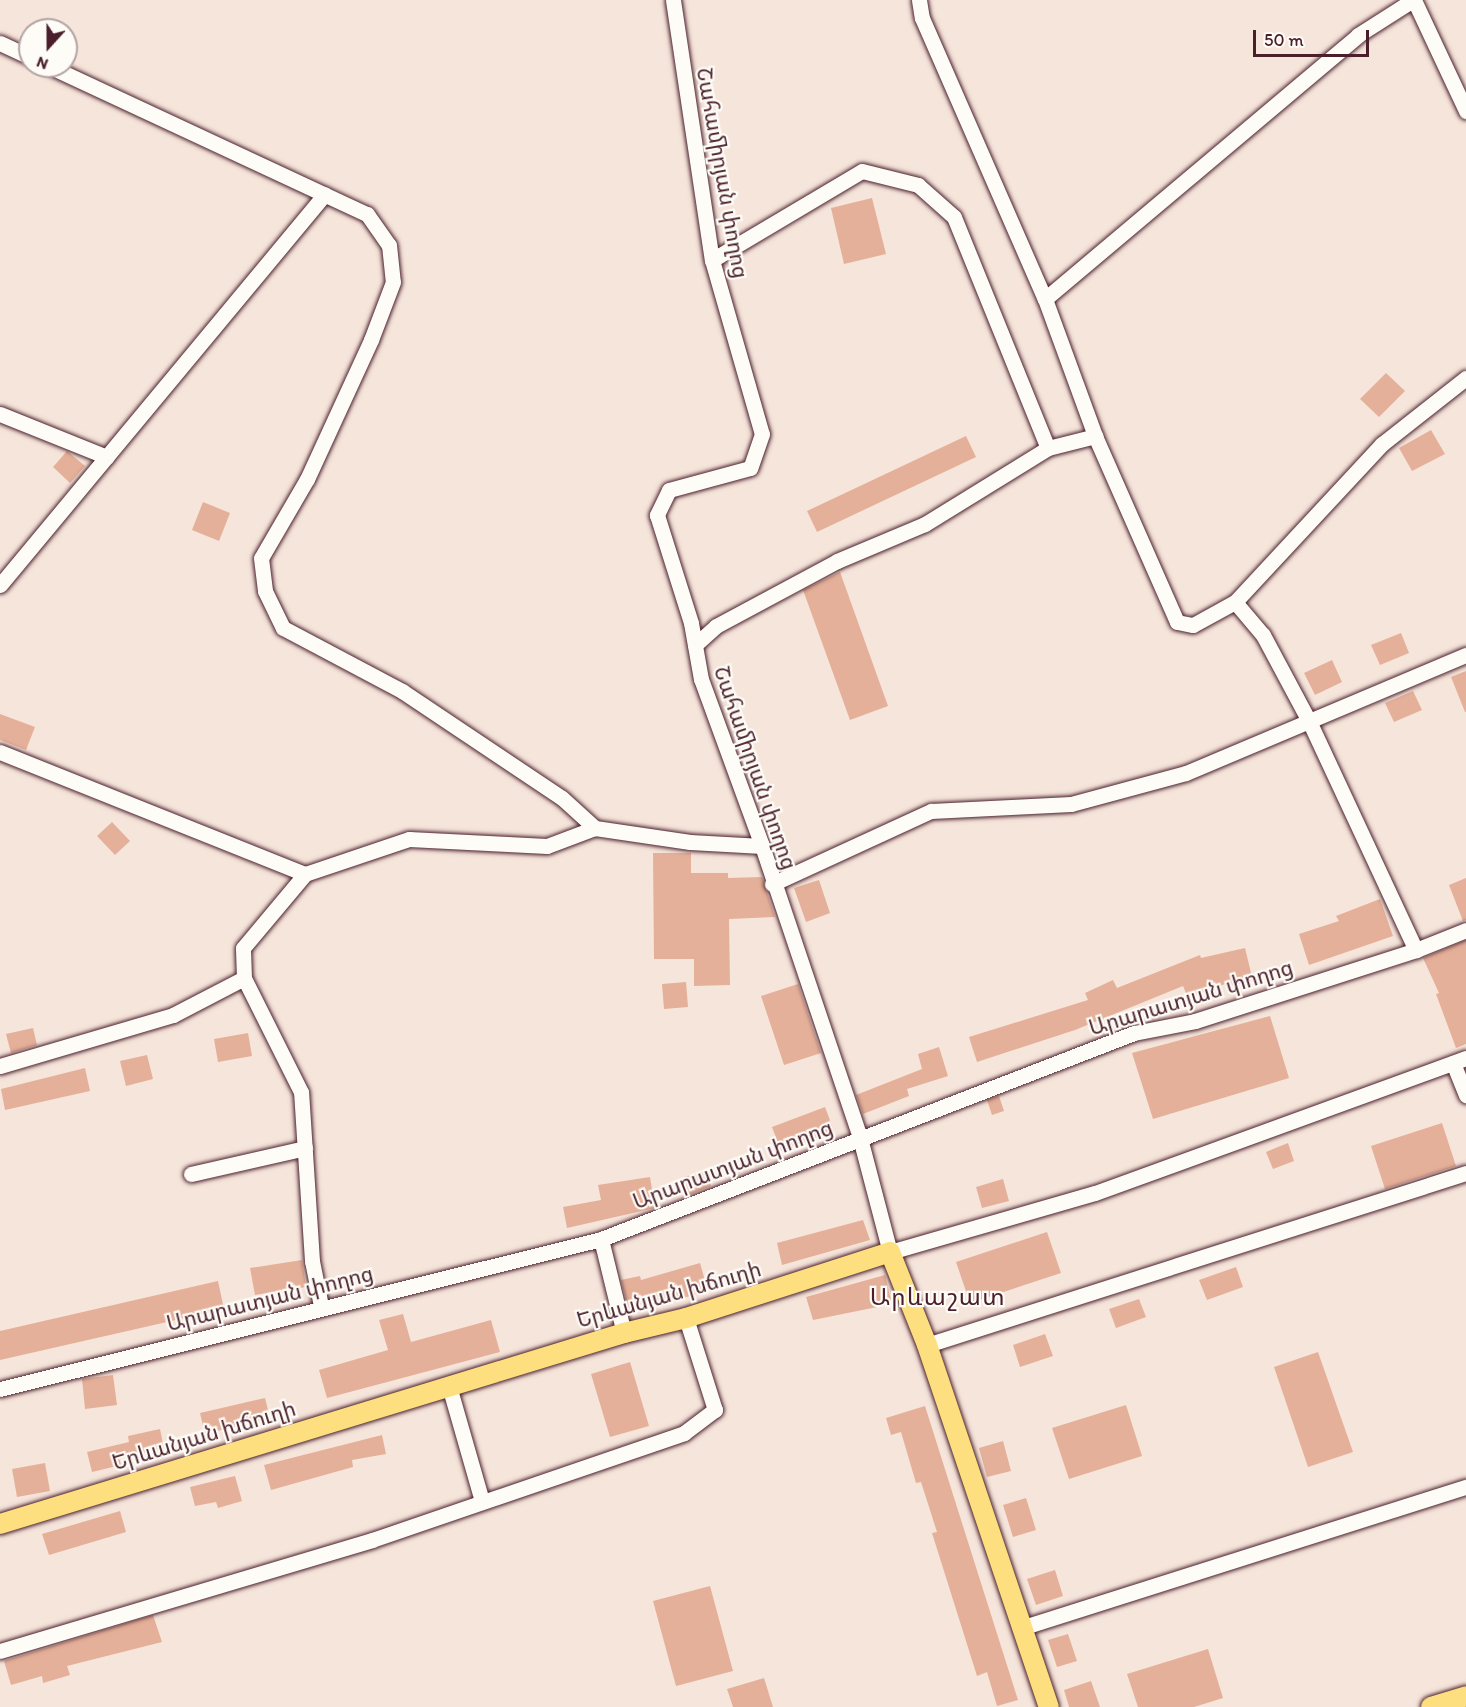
<!DOCTYPE html>
<meta charset="utf-8">
<style>
body{margin:0}
#map{position:relative;width:1466px;height:1707px;overflow:hidden;background:#f6e5db;font-family:Itim,"Noto Sans Armenian",sans-serif}
div>[style]{position:absolute}
.building>*{inset:0;background:#e5b099}
.roads{filter:drop-shadow(0 0 2px #4a1f2b) drop-shadow(0 0 2px #4a1f2b)}
.minor>*{height:15px;margin:-7.5px;padding:0 7.5px;transform-origin:7.5px;border-radius:7.5px;background:#fdfcf7}
.major>*{height:20px;margin:-10px;padding:0 10px;transform-origin:10px;border-radius:10px;background:#fedf80}
span{translate:-50% -50%;white-space:nowrap;text-align:center;line-height:1.15;-webkit-text-stroke:4.5px #fdfcf7;paint-order:stroke}
.street-label{font-size:21px;color:#4a1f2b}
.quarter-label{font-size:24px;color:#4a1f2b;letter-spacing:1.5px}
.north{position:absolute;left:18px;top:18px;width:60px;height:60px;box-sizing:border-box;background:#fdfcf7;border:2px solid #b5a4a5;border-radius:50%;rotate:201deg;font-size:16px;font-weight:700;line-height:24px;text-align:center;color:#4a1f2b}
.north::after{content:'';display:block;margin:auto;width:21px;height:27px;background:#4a1f2b;clip-path:polygon(50% 0,100% 100%,50% 72%,0 100%)}
.scale{position:absolute;left:1253px;top:30px;width:116px;height:27px;box-sizing:border-box;border:3px solid #4a1f2b;border-top:0;padding-left:8px;font-size:18px;line-height:21px;white-space:nowrap;color:#4a1f2b;-webkit-text-stroke:4px #fdfcf7;paint-order:stroke}
</style>
<div id="map">
<div class="building">
<i style="clip-path:polygon(872px 198px,886px 254px,844px 264px,831px 208px)"></i>
<i style="clip-path:polygon(1386px 373px,1405px 391px,1379px 417px,1360px 399px)"></i>
<i style="clip-path:polygon(1431px 430px,1445px 454px,1412px 471px,1399px 448px)"></i>
<i style="clip-path:polygon(966px 436px,976px 457px,817px 532px,807px 511px)"></i>
<i style="clip-path:polygon(67px 451px,85px 466px,70px 483px,53px 467px)"></i>
<i style="clip-path:polygon(203px 502px,230px 513px,219px 541px,192px 530px)"></i>
<i style="clip-path:polygon(840px 572px,888px 706px,850px 720px,803px 590px)"></i>
<i style="clip-path:polygon(1401px 633px,1409px 653px,1380px 665px,1371px 645px)"></i>
<i style="clip-path:polygon(1332px 660px,1342px 682px,1315px 695px,1304px 673px)"></i>
<i style="clip-path:polygon(1466px 671px,1466px 712px,1465px 712px,1451px 677px)"></i>
<i style="clip-path:polygon(1413px 691px,1422px 710px,1394px 722px,1385px 703px)"></i>
<i style="clip-path:polygon(0 714px,35px 727px,26px 750px,0 740px)"></i>
<i style="clip-path:polygon(112px 822px,130px 841px,115px 855px,97px 836px)"></i>
<i style="clip-path:polygon(653px 853px,691px 853px,691px 873px,728px 873px,728px 878px,762px 877px,775px 917px,729px 919px,730px 985px,694px 986px,694px 959px,654px 959px)"></i>
<i style="clip-path:polygon(1466px 878px,1466px 920px,1463px 921px,1449px 885px)"></i>
<i style="clip-path:polygon(819px 880px,830px 913px,806px 922px,794px 888px)"></i>
<i style="clip-path:polygon(1380px 899px,1393px 936px,1309px 965px,1299px 934px,1339px 921px,1336px 916px)"></i>
<i style="clip-path:polygon(1466px 940px,1466px 1044px,1456px 1048px,1436px 994px,1439px 993px,1423px 958px)"></i>
<i style="clip-path:polygon(1245px 948px,1253px 981px,1226px 987px,1225px 984px,1188px 998px,1183px 986px,1075px 1030px,977px 1062px,969px 1037px,1088px 1000px,1085px 993px,1113px 980px,1117px 988px,1200px 955px,1201px 958px)"></i>
<i style="clip-path:polygon(686px 982px,688px 1007px,664px 1009px,662px 984px)"></i>
<i style="clip-path:polygon(798px 984px,821px 1053px,784px 1065px,761px 996px)"></i>
<i style="clip-path:polygon(1270px 1016px,1289px 1078px,1153px 1119px,1132px 1053px)"></i>
<i style="clip-path:polygon(33px 1028px,37px 1045px,11px 1053px,6px 1034px)"></i>
<i style="clip-path:polygon(248px 1033px,252px 1056px,218px 1062px,214px 1039px)"></i>
<i style="clip-path:polygon(939px 1047px,948px 1076px,907px 1089px,909px 1096px,863px 1114px,856px 1095px,922px 1069px,918px 1054px)"></i>
<i style="clip-path:polygon(147px 1055px,153px 1079px,126px 1086px,120px 1061px)"></i>
<i style="clip-path:polygon(85px 1068px,90px 1091px,5px 1110px,1px 1089px)"></i>
<i style="clip-path:polygon(999px 1096px,1004px 1111px,992px 1115px,987px 1100px)"></i>
<i style="clip-path:polygon(825px 1107px,834px 1131px,781px 1151px,772px 1127px)"></i>
<i style="clip-path:polygon(1442px 1123px,1456px 1166px,1385px 1189px,1371px 1146px)"></i>
<i style="clip-path:polygon(1288px 1143px,1294px 1161px,1273px 1169px,1266px 1152px)"></i>
<i style="clip-path:polygon(707px 1170px,711px 1186px,689px 1195px,684px 1177px)"></i>
<i style="clip-path:polygon(650px 1177px,655px 1208px,567px 1228px,563px 1207px,601px 1200px,598px 1185px)"></i>
<i style="clip-path:polygon(1003px 1179px,1009px 1201px,982px 1208px,976px 1187px)"></i>
<i style="clip-path:polygon(863px 1220px,870px 1240px,782px 1265px,777px 1243px)"></i>
<i style="clip-path:polygon(1047px 1232px,1061px 1273px,970px 1303px,956px 1262px)"></i>
<i style="clip-path:polygon(302px 1260px,306px 1287px,255px 1295px,250px 1268px)"></i>
<i style="clip-path:polygon(700px 1263px,708px 1291px,658px 1305px,657px 1301px,628px 1307px,621px 1280px,640px 1276px,641px 1280px)"></i>
<i style="clip-path:polygon(1236px 1267px,1243px 1287px,1207px 1300px,1199px 1280px)"></i>
<i style="clip-path:polygon(885px 1275px,892px 1304px,813px 1320px,806px 1297px)"></i>
<i style="clip-path:polygon(218px 1281px,224px 1309px,0 1360px,0 1331px)"></i>
<i style="clip-path:polygon(1139px 1299px,1146px 1317px,1116px 1328px,1109px 1309px)"></i>
<i style="clip-path:polygon(403px 1314px,411px 1342px,491px 1320px,500px 1352px,327px 1398px,319px 1370px,388px 1350px,379px 1320px)"></i>
<i style="clip-path:polygon(1045px 1334px,1053px 1356px,1020px 1367px,1013px 1345px)"></i>
<i style="clip-path:polygon(1318px 1352px,1353px 1452px,1308px 1467px,1274px 1367px)"></i>
<i style="clip-path:polygon(630px 1362px,649px 1426px,610px 1437px,591px 1374px)"></i>
<i style="clip-path:polygon(113px 1375px,117px 1405px,85px 1409px,82px 1379px)"></i>
<i style="clip-path:polygon(265px 1398px,270px 1418px,205px 1434px,200px 1413px)"></i>
<i style="clip-path:polygon(1126px 1405px,1142px 1456px,1069px 1479px,1052px 1428px)"></i>
<i style="clip-path:polygon(925px 1406px,1018px 1700px,997px 1706px,987px 1672px,977px 1676px,932px 1533px,937px 1532px,921px 1482px,916px 1483px,901px 1432px,891px 1435px,886px 1418px)"></i>
<i style="clip-path:polygon(160px 1429px,164px 1449px,119px 1458px,121px 1465px,92px 1472px,87px 1452px,129px 1442px,128px 1436px)"></i>
<i style="clip-path:polygon(382px 1435px,386px 1454px,352px 1460px,353px 1467px,271px 1490px,264px 1465px)"></i>
<i style="clip-path:polygon(1003px 1441px,1011px 1471px,987px 1477px,979px 1448px)"></i>
<i style="clip-path:polygon(45px 1463px,50px 1491px,17px 1497px,12px 1469px)"></i>
<i style="clip-path:polygon(235px 1476px,242px 1501px,218px 1508px,216px 1502px,195px 1506px,190px 1487px)"></i>
<i style="clip-path:polygon(1026px 1498px,1036px 1530px,1013px 1537px,1003px 1505px)"></i>
<i style="clip-path:polygon(120px 1511px,126px 1532px,49px 1555px,42px 1534px)"></i>
<i style="clip-path:polygon(1055px 1570px,1063px 1596px,1036px 1605px,1027px 1579px)"></i>
<i style="clip-path:polygon(710px 1586px,733px 1671px,676px 1686px,653px 1601px)"></i>
<i style="clip-path:polygon(153px 1615px,162px 1642px,67px 1666px,70px 1675px,43px 1683px,42px 1676px,11px 1685px,4px 1661px)"></i>
<i style="clip-path:polygon(1068px 1634px,1077px 1661px,1057px 1667px,1048px 1640px)"></i>
<i style="clip-path:polygon(1208px 1649px,1223px 1698px,1194px 1707px,1138px 1707px,1127px 1674px)"></i>
<i style="clip-path:polygon(764px 1678px,773px 1707px,733px 1707px,727px 1689px)"></i>
<i style="clip-path:polygon(1091px 1681px,1100px 1707px,1069px 1707px,1064px 1690px)"></i>
</div>
<div class="roads">
<div class="minor">
<i style="left:673px;top:0;width:263px;rotate:81.5deg"></i>
<i style="left:712px;top:260px;width:181px;rotate:74deg"></i>
<i style="left:762px;top:434px;width:36px;rotate:109deg"></i>
<i style="left:750px;top:468px;width:84px;rotate:164.8deg"></i>
<i style="left:669px;top:490px;width:28px;rotate:116deg"></i>
<i style="left:657px;top:515px;width:113px;rotate:72.5deg"></i>
<i style="left:691px;top:623px;width:57px;rotate:79.9deg"></i>
<i style="left:701px;top:679px;width:178px;rotate:69.9deg"></i>
<i style="left:762px;top:846px;width:308px;rotate:71.4deg"></i>
<i style="left:860px;top:1138px;width:118px;rotate:75.3deg"></i>
<i style="left:890px;top:1252px;width:213px;rotate:-16.1deg"></i>
<i style="left:1095px;top:1193px;width:395px;rotate:-20deg"></i>
<i style="left:919px;top:0;width:18px;rotate:81deg"></i>
<i style="left:922px;top:18px;width:307px;rotate:66.4deg"></i>
<i style="left:1045px;top:299px;width:146px;rotate:69.9deg"></i>
<i style="left:1414px;top:0;width:123px;rotate:64.9deg"></i>
<i style="left:0;top:43px;width:33px;rotate:25deg"></i>
<i style="left:49px;top:66px;width:351px;rotate:25deg"></i>
<i style="left:367px;top:214px;width:38px;rotate:55deg"></i>
<i style="left:389px;top:245px;width:37px;rotate:84deg"></i>
<i style="left:393px;top:282px;width:62px;rotate:110.8deg"></i>
<i style="left:371px;top:340px;width:153px;rotate:114.7deg"></i>
<i style="left:307px;top:479px;width:91px;rotate:120.2deg"></i>
<i style="left:261px;top:558px;width:33px;rotate:83deg"></i>
<i style="left:265px;top:591px;width:41px;rotate:64.1deg"></i>
<i style="left:283px;top:628px;width:135px;rotate:27.9deg"></i>
<i style="left:402px;top:691px;width:192px;rotate:33.8deg"></i>
<i style="left:562px;top:798px;width:45px;rotate:42.3deg"></i>
<i style="left:712px;top:260px;width:174px;rotate:-30.7deg"></i>
<i style="left:862px;top:171px;width:58px;rotate:14deg"></i>
<i style="left:918px;top:185px;width:48px;rotate:41.6deg"></i>
<i style="left:954px;top:217px;width:249px;rotate:67.9deg"></i>
<i style="left:1048px;top:448px;width:49px;rotate:-14.3deg"></i>
<i style="left:1095px;top:436px;width:203px;rotate:66.2deg"></i>
<i style="left:1177px;top:622px;width:16px;rotate:11deg"></i>
<i style="left:1193px;top:625px;width:48px;rotate:-28.7deg"></i>
<i style="left:1235px;top:602px;width:216px;rotate:-47.1deg"></i>
<i style="left:1382px;top:444px;width:107px;rotate:-38.2deg"></i>
<i style="left:1045px;top:299px;width:409px;rotate:-40.1deg"></i>
<i style="left:1358px;top:35px;width:65px;rotate:-32.5deg"></i>
<i style="left:0;top:414px;width:115px;rotate:21.9deg"></i>
<i style="left:0;top:585px;width:508px;rotate:-50.27deg"></i>
<i style="left:1235px;top:602px;width:43px;rotate:49.7deg"></i>
<i style="left:1263px;top:635px;width:98px;rotate:61.9deg"></i>
<i style="left:1309px;top:721px;width:253px;rotate:65deg"></i>
<i style="left:695px;top:645px;width:28px;rotate:-42deg"></i>
<i style="left:716px;top:626px;width:137px;rotate:-28.2deg"></i>
<i style="left:837px;top:561px;width:95px;rotate:-22.8deg"></i>
<i style="left:925px;top:524px;width:145px;rotate:-31.7deg"></i>
<i style="left:0;top:752px;width:328px;rotate:21.8deg"></i>
<i style="left:772px;top:884px;width:175px;rotate:-24.7deg"></i>
<i style="left:931px;top:811px;width:140px;rotate:-2.9deg"></i>
<i style="left:1071px;top:804px;width:119px;rotate:-15.1deg"></i>
<i style="left:1186px;top:773px;width:304px;rotate:-22.9deg"></i>
<i style="left:1453px;top:1063px;width:35px;rotate:68deg"></i>
<i style="left:0;top:1066px;width:180px;rotate:-16.4deg"></i>
<i style="left:173px;top:1015px;width:80px;rotate:-27.5deg"></i>
<i style="left:191px;top:1174px;width:117px;rotate:-12.8deg"></i>
<i style="left:601px;top:1239px;width:97px;rotate:76.3deg"></i>
<i style="left:321px;top:1306px;width:46px;rotate:-101.3deg"></i>
<i style="left:312px;top:1261px;width:169px;rotate:-93.7deg"></i>
<i style="left:301px;top:1092px;width:127px;rotate:-116.6deg"></i>
<i style="left:244px;top:978px;width:30px;rotate:-92deg"></i>
<i style="left:243px;top:948px;width:97px;rotate:-50deg"></i>
<i style="left:305px;top:874px;width:110px;rotate:-18.6deg"></i>
<i style="left:409px;top:839px;width:138px;rotate:2.9deg"></i>
<i style="left:547px;top:846px;width:51px;rotate:-20.6deg"></i>
<i style="left:595px;top:828px;width:96px;rotate:8.4deg"></i>
<i style="left:690px;top:842px;width:72px;rotate:3.2deg"></i>
<i style="left:927px;top:1345px;width:566px;rotate:-17.7deg"></i>
<i style="left:449px;top:1386px;width:120px;rotate:74deg"></i>
<i style="left:0;top:1389px;width:619px;rotate:-14.01deg"></i>
<i style="left:601px;top:1239px;width:571px;rotate:-21.13deg"></i>
<i style="left:1134px;top:1033px;width:62px;rotate:-11.1deg"></i>
<i style="left:1195px;top:1021px;width:232px;rotate:-17.8deg"></i>
<i style="left:1416px;top:950px;width:54px;rotate:-21.8deg"></i>
<i style="left:1024px;top:1627px;width:464px;rotate:-17.6deg"></i>
<i style="left:0;top:1651px;width:388px;rotate:-16.6deg"></i>
<i style="left:372px;top:1540px;width:330px;rotate:-18.9deg"></i>
<i style="left:684px;top:1433px;width:39px;rotate:-37deg"></i>
<i style="left:715px;top:1410px;width:96px;rotate:-107.5deg"></i>
</div>
<div class="major">
<i style="left:0;top:1524px;width:653px;rotate:-17.02deg"></i>
<i style="left:624px;top:1333px;width:64px;rotate:-13.6deg"></i>
<i style="left:686px;top:1318px;width:214px;rotate:-17.9deg"></i>
<i style="left:890px;top:1252px;width:100px;rotate:68.3deg"></i>
<i style="left:927px;top:1345px;width:382px;rotate:71.4deg"></i>
<i style="left:1431px;top:1707px;width:37px;rotate:-17deg"></i>
</div>
</div>
<div class="street-label">
<span style="left:722px;top:173px;rotate:80deg">Շահամիրյան փողոց</span>
<span style="left:755px;top:768px;rotate:71deg">Շահամիրյան փողոց</span>
<span style="left:1191px;top:998px;rotate:-17deg">Արարատյան փողոց</span>
<span style="left:733px;top:1165px;rotate:-21deg">Արարատյան փողոց</span>
<span style="left:669px;top:1295px;rotate:-16deg">Երևանյան խճուղի</span>
<span style="left:270px;top:1299px;rotate:-14deg">Արարատյան փողոց</span>
<span style="left:204px;top:1436px;rotate:-17deg">Երևանյան խճուղի</span>
</div>
<div class="quarter-label">
<span style="left:938px;top:1297px">Արևաշատ</span>
</div>
<div class="north">N</div>
<div class="scale">50 m</div>
</div>
